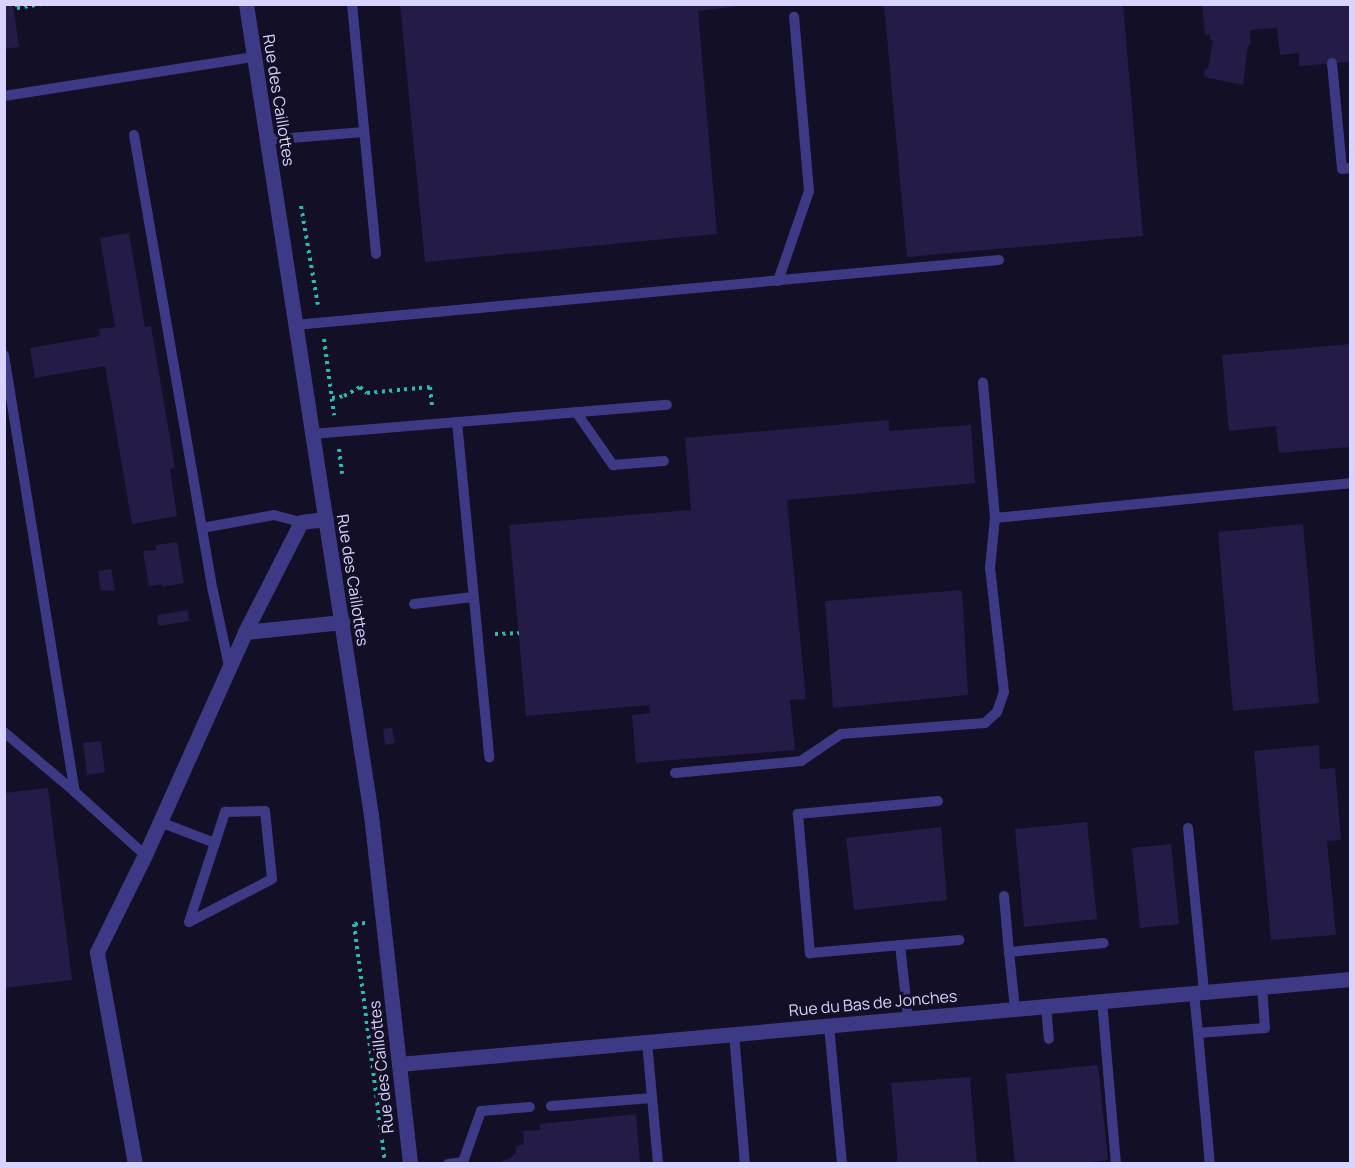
<!DOCTYPE html>
<style>
body{margin:0}
#map{position:relative;width:1355px;height:1168px;overflow:hidden;background:#130f26;font-family:Manrope,sans-serif}
div>[style]{position:absolute}
.building>*{inset:0;background:#241b47}
.path>*{height:4px;margin-top:-2px;transform-origin:0;background:repeating-linear-gradient(90deg,#2fb8b0 0 3px,transparent 0 7.5px)}
.lane>*{height:10px;margin:-5px;padding:0 5px;transform-origin:5px;border-radius:5px;background:#3d3a85}
.street>*{height:15px;margin:-7.5px;padding:0 7.5px;transform-origin:7.5px;border-radius:7.5px;background:#3d3a85}
span{translate:-50% -50%;white-space:nowrap;text-align:center;line-height:1.15;-webkit-text-stroke:6px #130f26;paint-order:stroke}
.street-label{font-size:16px;color:#d9d4ff}
.frame{position:absolute;inset:0;border:6px solid #d9d4ff;pointer-events:none}
</style>
<div id="map">
<div class="building">
<i style="clip-path:polygon(4px 4px,13px 4px,19px 47px,4px 49px)"></i>
<i style="clip-path:polygon(400px 4px,755px 4px,698px 11px,717px 234px,425px 262px)"></i>
<i style="clip-path:polygon(884px 4px,1123px 4px,1143px 236px,907px 257px)"></i>
<i style="clip-path:polygon(1202px 4px,1350px 4px,1350px 62px,1299px 66px,1299px 53px,1280px 55px,1277px 28px,1250px 30px,1250px 45px,1248px 45px,1243px 85px,1204px 77px,1205px 69px,1208px 69px,1213px 40px,1210px 40px,1210px 34px,1205px 35px)"></i>
<i style="clip-path:polygon(129px 233px,145px 327px,151px 326px,175px 468px,170px 469px,177px 516px,132px 524px,105px 366px,35px 378px,30px 348px,100px 336px,99px 329px,115px 327px,100px 238px)"></i>
<i style="clip-path:polygon(1350px 344px,1350px 447px,1279px 453px,1276px 426px,1229px 431px,1222px 355px)"></i>
<i style="clip-path:polygon(889px 420px,889px 431px,971px 425px,975px 483px,787px 500px,806px 699px,790px 700px,795px 750px,636px 763px,632px 715px,650px 713px,649px 705px,526px 716px,509px 525px,691px 510px,685px 438px)"></i>
<i style="clip-path:polygon(1303px 524px,1319px 703px,1233px 711px,1218px 532px)"></i>
<i style="clip-path:polygon(177px 542px,184px 583px,162px 587px,162px 584px,149px 586px,143px 551px,156px 550px,156px 545px)"></i>
<i style="clip-path:polygon(111px 569px,115px 590px,101px 591px,98px 571px)"></i>
<i style="clip-path:polygon(962px 590px,968px 695px,833px 708px,825px 601px)"></i>
<i style="clip-path:polygon(188px 610px,189px 621px,158px 626px,157px 615px)"></i>
<i style="clip-path:polygon(392px 728px,395px 743px,385px 745px,383px 729px)"></i>
<i style="clip-path:polygon(101px 741px,105px 772px,87px 775px,83px 743px)"></i>
<i style="clip-path:polygon(1319px 745px,1320px 769px,1335px 768px,1341px 840px,1327px 841px,1336px 935px,1271px 940px,1254px 751px)"></i>
<i style="clip-path:polygon(48px 788px,72px 980px,4px 988px,4px 793px)"></i>
<i style="clip-path:polygon(1087px 822px,1097px 919px,1024px 927px,1015px 829px)"></i>
<i style="clip-path:polygon(941px 827px,947px 900px,854px 910px,846px 838px)"></i>
<i style="clip-path:polygon(1171px 844px,1179px 924px,1140px 928px,1132px 848px)"></i>
<i style="clip-path:polygon(1098px 1065px,1108px 1160px,1073px 1164px,1015px 1164px,1006px 1074px)"></i>
<i style="clip-path:polygon(970px 1077px,977px 1164px,898px 1164px,891px 1083px)"></i>
<i style="clip-path:polygon(636px 1114px,640px 1164px,503px 1164px,503px 1160px,509px 1159px,516px 1153px,516px 1146px,524px 1144px,523px 1131px,540px 1130px,540px 1124px)"></i>
</div>
<div class="path">
<i style="left:17px;top:4px;width:4px;rotate:90deg"></i>
<i style="left:17px;top:8px;width:25px;rotate:-9deg"></i>
<i style="left:301px;top:206px;width:100px;rotate:80.3deg"></i>
<i style="left:324px;top:339px;width:77px;rotate:82.5deg"></i>
<i style="left:332px;top:398px;width:12px;rotate:-9deg"></i>
<i style="left:344px;top:396px;width:18px;rotate:-29deg"></i>
<i style="left:360px;top:387px;width:9px;rotate:41deg"></i>
<i style="left:367px;top:393px;width:63px;rotate:-5.4deg"></i>
<i style="left:430px;top:387px;width:19px;rotate:84deg"></i>
<i style="left:339px;top:449px;width:25px;rotate:83deg"></i>
<i style="left:495px;top:634px;width:24px;rotate:-2deg"></i>
<i style="left:365px;top:923px;width:11px;rotate:175deg"></i>
<i style="left:354px;top:924px;width:242px;rotate:82.6deg"></i>
</div>
<div class="lane">
<i style="left:352px;top:4px;width:251px;rotate:84.5deg"></i>
<i style="left:1332px;top:63px;width:106px;rotate:84.6deg"></i>
<i style="left:1342px;top:169px;width:8px;rotate:-7deg"></i>
<i style="left:4px;top:96px;width:253px;rotate:-8.9deg"></i>
<i style="left:134px;top:135px;width:463px;rotate:80.2deg"></i>
<i style="left:213px;top:591px;width:77px;rotate:78deg"></i>
<i style="left:267px;top:140px;width:97px;rotate:-4.7deg"></i>
<i style="left:778px;top:281px;width:95px;rotate:-71deg"></i>
<i style="left:809px;top:191px;width:175px;rotate:-94.9deg"></i>
<i style="left:295px;top:325px;width:707px;rotate:-5.28deg"></i>
<i style="left:4px;top:355px;width:443px;rotate:80.8deg"></i>
<i style="left:75px;top:792px;width:94px;rotate:42deg"></i>
<i style="left:576px;top:412px;width:65px;rotate:55.1deg"></i>
<i style="left:613px;top:465px;width:51px;rotate:-4.5deg"></i>
<i style="left:457px;top:422px;width:337px;rotate:84.5deg"></i>
<i style="left:312px;top:434px;width:356px;rotate:-4.7deg"></i>
<i style="left:995px;top:518px;width:357px;rotate:-5.6deg"></i>
<i style="left:202px;top:528px;width:73px;rotate:-10.2deg"></i>
<i style="left:274px;top:515px;width:28px;rotate:15deg"></i>
<i style="left:414px;top:604px;width:59px;rotate:-6.8deg"></i>
<i style="left:4px;top:732px;width:93px;rotate:40.2deg"></i>
<i style="left:675px;top:773px;width:127px;rotate:-5.4deg"></i>
<i style="left:801px;top:761px;width:48px;rotate:-34deg"></i>
<i style="left:841px;top:734px;width:144px;rotate:-4.4deg"></i>
<i style="left:985px;top:723px;width:16px;rotate:-43deg"></i>
<i style="left:997px;top:712px;width:21px;rotate:-71deg"></i>
<i style="left:1004px;top:692px;width:125px;rotate:-96.4deg"></i>
<i style="left:990px;top:568px;width:50px;rotate:-84.3deg"></i>
<i style="left:995px;top:518px;width:136px;rotate:-95.1deg"></i>
<i style="left:938px;top:801px;width:141px;rotate:174.7deg"></i>
<i style="left:798px;top:814px;width:140px;rotate:85.1deg"></i>
<i style="left:810px;top:953px;width:150px;rotate:-5deg"></i>
<i style="left:160px;top:822px;width:59px;rotate:20.9deg"></i>
<i style="left:215px;top:843px;width:33px;rotate:-72deg"></i>
<i style="left:225px;top:812px;width:40px;rotate:-1.4deg"></i>
<i style="left:265px;top:811px;width:68px;rotate:84.1deg"></i>
<i style="left:272px;top:879px;width:93px;rotate:152.6deg"></i>
<i style="left:189px;top:922px;width:83px;rotate:-71.8deg"></i>
<i style="left:1188px;top:828px;width:165px;rotate:84.4deg"></i>
<i style="left:1004px;top:896px;width:56px;rotate:84.9deg"></i>
<i style="left:900px;top:945px;width:73px;rotate:83.7deg"></i>
<i style="left:1194px;top:993px;width:40px;rotate:84.3deg"></i>
<i style="left:1198px;top:1033px;width:67px;rotate:-4.3deg"></i>
<i style="left:1265px;top:1028px;width:42px;rotate:-94.1deg"></i>
<i style="left:1102px;top:1001px;width:164px;rotate:85.1deg"></i>
<i style="left:1046px;top:1006px;width:33px;rotate:85deg"></i>
<i style="left:1015px;top:1009px;width:57px;rotate:-96deg"></i>
<i style="left:1009px;top:952px;width:95px;rotate:-5.4deg"></i>
<i style="left:829px;top:1026px;width:139px;rotate:84.6deg"></i>
<i style="left:1198px;top:1033px;width:132px;rotate:84.8deg"></i>
<i style="left:734px;top:1034px;width:130px;rotate:85.2deg"></i>
<i style="left:647px;top:1042px;width:122px;rotate:84.8deg"></i>
<i style="left:551px;top:1106px;width:101px;rotate:-4.5deg"></i>
<i style="left:448px;top:1164px;width:15px;rotate:-8deg"></i>
<i style="left:463px;top:1162px;width:54px;rotate:-70.6deg"></i>
<i style="left:481px;top:1111px;width:49px;rotate:-4.7deg"></i>
</div>
<div class="street">
<i style="left:246px;top:4px;width:821px;rotate:81.24deg"></i>
<i style="left:371px;top:815px;width:351px;rotate:83.6deg"></i>
<i style="left:245px;top:632px;width:98px;rotate:-5.9deg"></i>
<i style="left:399px;top:1064px;width:955px;rotate:-5.11deg"></i>
<i style="left:135px;top:1164px;width:215px;rotate:-100.2deg"></i>
<i style="left:97px;top:952px;width:108px;rotate:-63.7deg"></i>
<i style="left:145px;top:855px;width:244px;rotate:-65.8deg"></i>
<i style="left:245px;top:632px;width:123px;rotate:-63deg"></i>
<i style="left:301px;top:522px;width:25px;rotate:-7deg"></i>
</div>
<div class="street-label">
<span style="left:279px;top:100px;rotate:81deg">Rue des Caillottes</span>
<span style="left:353px;top:580px;rotate:81deg">Rue des Caillottes</span>
<span style="left:873px;top:1003px;rotate:-5deg">Rue du Bas de Jonches</span>
<span style="left:381px;top:1067px;rotate:-96deg">Rue des Caillottes</span>
</div>
<div class="frame"></div>
</div>
